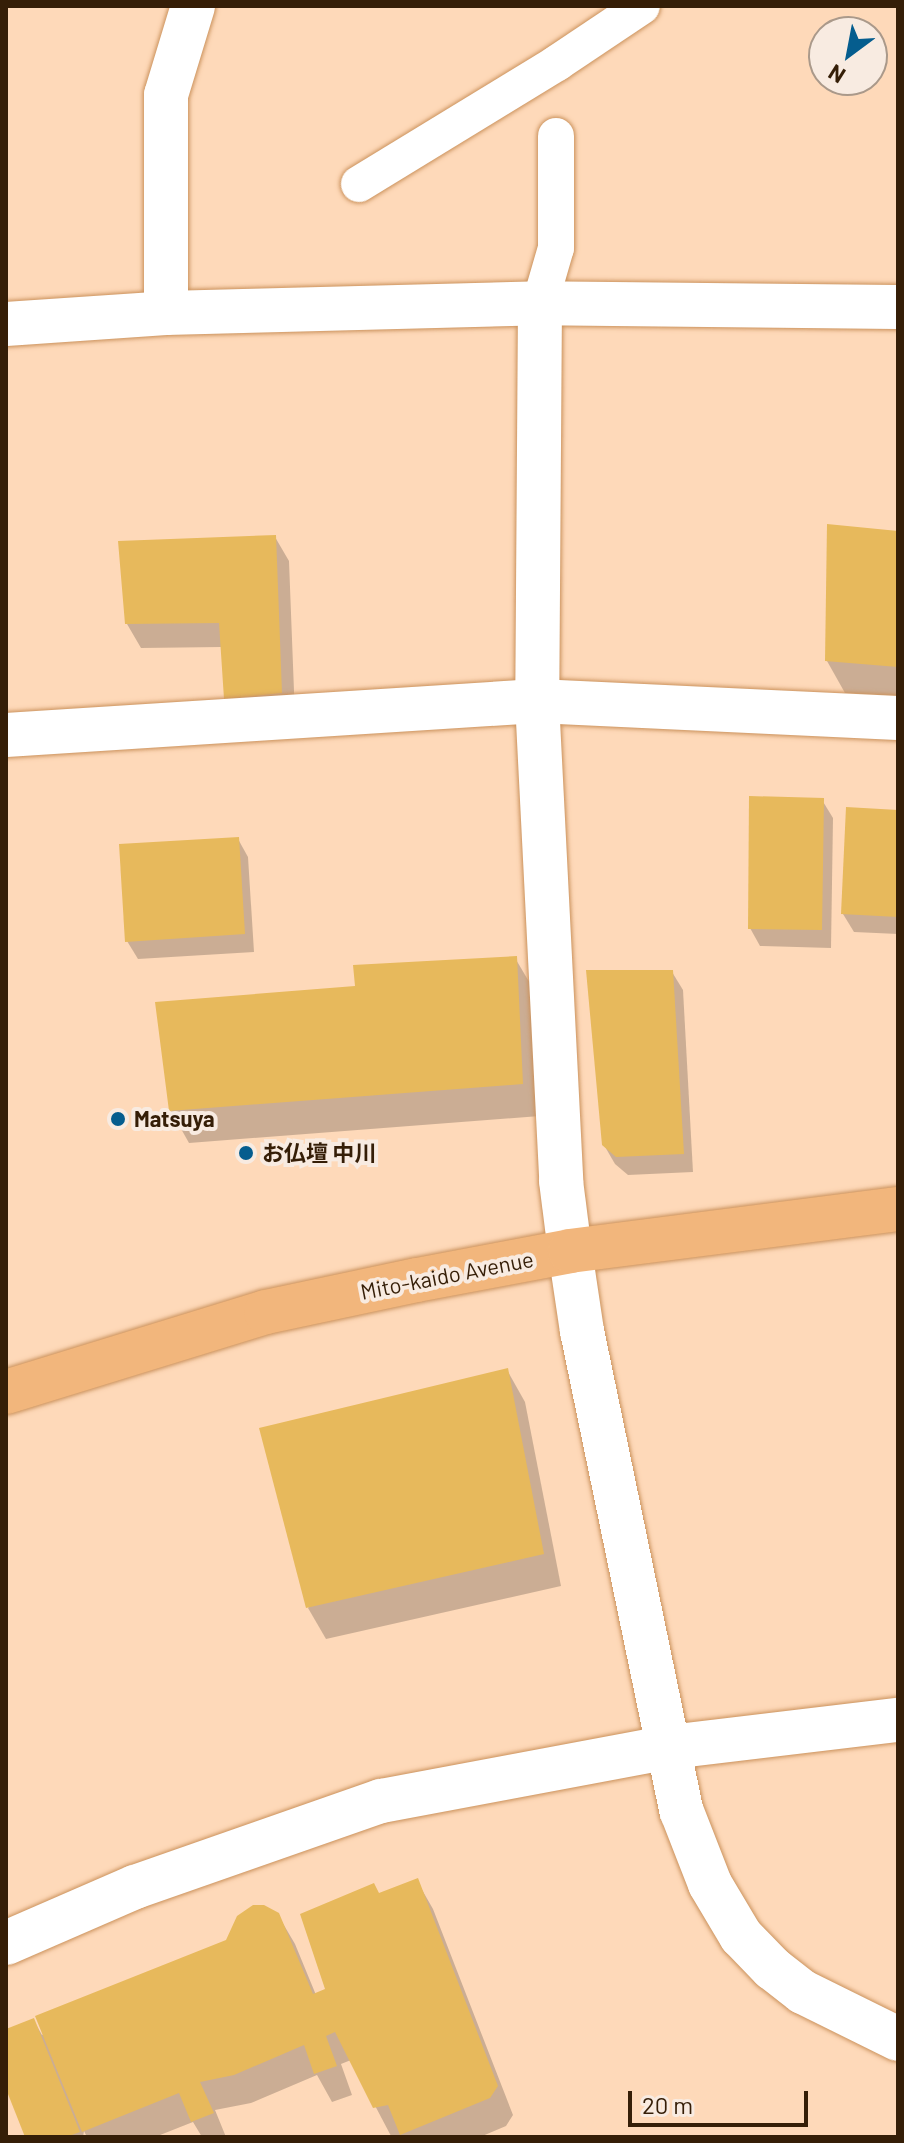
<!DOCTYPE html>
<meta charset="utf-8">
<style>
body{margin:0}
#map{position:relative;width:904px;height:2143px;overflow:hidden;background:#fed9b9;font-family:Barlow,"Noto Sans JP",sans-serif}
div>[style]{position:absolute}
.shadow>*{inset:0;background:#0003}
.building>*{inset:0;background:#e7b95c}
.roads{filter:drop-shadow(0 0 2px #cb925c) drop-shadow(0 0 2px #cb925c)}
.service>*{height:36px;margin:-18px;padding:0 18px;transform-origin:18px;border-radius:18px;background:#fff}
.minor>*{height:44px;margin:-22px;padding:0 22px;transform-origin:22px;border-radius:22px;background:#fff}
.trunk>*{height:44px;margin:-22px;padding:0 22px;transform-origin:22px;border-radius:22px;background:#f2b67c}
.dots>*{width:22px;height:22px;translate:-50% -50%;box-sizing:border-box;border:4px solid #f8ebe1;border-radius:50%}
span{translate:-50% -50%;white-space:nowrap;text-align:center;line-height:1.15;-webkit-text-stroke:8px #f8ebe1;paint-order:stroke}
.poi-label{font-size:22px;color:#351e07;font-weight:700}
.left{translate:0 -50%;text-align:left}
.street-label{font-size:22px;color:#351e07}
.frame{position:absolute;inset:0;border:8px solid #351e07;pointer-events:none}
.north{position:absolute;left:808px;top:16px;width:80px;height:80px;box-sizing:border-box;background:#f8ebe1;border:2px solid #aa998a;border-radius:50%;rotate:212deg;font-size:22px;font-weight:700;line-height:32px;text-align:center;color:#351e07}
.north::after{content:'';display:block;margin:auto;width:28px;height:36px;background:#055d8e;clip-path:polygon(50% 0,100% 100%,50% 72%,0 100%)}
.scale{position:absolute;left:628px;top:2091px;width:180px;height:36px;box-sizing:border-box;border:4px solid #351e07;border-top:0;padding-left:10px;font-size:24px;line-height:28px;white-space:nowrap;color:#351e07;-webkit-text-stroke:6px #f8ebe1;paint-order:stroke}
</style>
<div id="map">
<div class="shadow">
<i style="clip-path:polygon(898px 533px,898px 696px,845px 693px,827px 661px)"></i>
<i style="clip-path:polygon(275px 537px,289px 561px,295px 717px,240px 723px,226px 699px,222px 647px,141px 648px,127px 624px)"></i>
<i style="clip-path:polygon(822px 800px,833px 818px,831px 948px,760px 946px,750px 928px)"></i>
<i style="clip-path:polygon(898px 812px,898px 934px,854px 932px,843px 914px)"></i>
<i style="clip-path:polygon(238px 839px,248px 857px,254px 952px,138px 959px,127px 941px)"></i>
<i style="clip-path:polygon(515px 958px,534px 990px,540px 1116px,189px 1143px,171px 1111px,357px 988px)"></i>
<i style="clip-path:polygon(672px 972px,683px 990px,693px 1172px,628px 1175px,615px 1164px,604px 1145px)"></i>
<i style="clip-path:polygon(507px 1370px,525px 1402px,561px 1586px,326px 1639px,308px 1608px)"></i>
<i style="clip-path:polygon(417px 1881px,433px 1909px,513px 2115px,506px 2126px,480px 2137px,391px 2136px,351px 2060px,341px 2064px,352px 2095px,332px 2102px,317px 2075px,251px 2103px,215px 2110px,226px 2137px,202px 2137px,193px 2122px,155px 2137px,87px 2137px,84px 2131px,83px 2137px,27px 2137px,6px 2084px,6px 2031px,34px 2021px,42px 2035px,278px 1915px,295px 1944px,316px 1995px,327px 1990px,379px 1896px)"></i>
</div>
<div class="building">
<i style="clip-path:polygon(827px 524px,898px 531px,898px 667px,825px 661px)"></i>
<i style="clip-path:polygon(276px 535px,282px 693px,224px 699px,219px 623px,125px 624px,118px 541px)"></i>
<i style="clip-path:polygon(749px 796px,824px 798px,822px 930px,748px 929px)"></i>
<i style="clip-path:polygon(846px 807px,898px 810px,898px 917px,841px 914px)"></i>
<i style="clip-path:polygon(239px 837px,245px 934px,125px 942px,119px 844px)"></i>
<i style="clip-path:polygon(517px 956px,523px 1084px,169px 1111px,155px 1002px,355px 986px,353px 965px)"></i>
<i style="clip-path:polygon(586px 970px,673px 970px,684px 1154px,616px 1157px,602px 1145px)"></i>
<i style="clip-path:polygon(508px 1368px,544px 1554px,306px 1608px,259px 1428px)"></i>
<i style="clip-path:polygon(418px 1878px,498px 2086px,490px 2098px,400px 2135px,388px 2105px,373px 2108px,335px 2032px,326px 2036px,337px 2066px,314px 2074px,304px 2045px,234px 2075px,200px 2082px,214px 2113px,191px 2122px,179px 2093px,82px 2132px,35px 2016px,226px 1940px,237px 1916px,253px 1905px,264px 1905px,279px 1913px,313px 1994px,325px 1989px,300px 1914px,374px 1883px,379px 1893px)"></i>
<i style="clip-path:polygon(34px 2018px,80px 2132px,66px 2137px,25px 2137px,6px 2089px,6px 2029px)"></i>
</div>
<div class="roads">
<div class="service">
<i style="left:359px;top:184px;width:232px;rotate:-31.4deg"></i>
<i style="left:557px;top:63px;width:102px;rotate:-33.8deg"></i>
<i style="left:540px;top:303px;width:57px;rotate:-73.8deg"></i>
<i style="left:556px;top:248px;width:112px;rotate:-90deg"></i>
</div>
<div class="minor">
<i style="left:898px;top:307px;width:358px;rotate:-179.4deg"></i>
<i style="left:540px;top:303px;width:398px;rotate:90.4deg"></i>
<i style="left:537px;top:701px;width:481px;rotate:87.1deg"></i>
<i style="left:561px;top:1181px;width:71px;rotate:82.7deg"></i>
<i style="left:570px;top:1251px;width:81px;rotate:81.5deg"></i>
<i style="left:582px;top:1331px;width:491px;rotate:78.3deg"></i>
<i style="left:682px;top:1812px;width:77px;rotate:68.7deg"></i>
<i style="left:710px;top:1884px;width:61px;rotate:59.2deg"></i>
<i style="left:741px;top:1936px;width:45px;rotate:45.9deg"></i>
<i style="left:772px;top:1968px;width:39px;rotate:38deg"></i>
<i style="left:803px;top:1992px;width:106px;rotate:26.3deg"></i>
<i style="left:166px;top:313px;width:374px;rotate:-1.5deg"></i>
<i style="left:6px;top:324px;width:160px;rotate:-3.9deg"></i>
<i style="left:166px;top:313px;width:218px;rotate:-90deg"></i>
<i style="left:166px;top:95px;width:93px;rotate:-73.1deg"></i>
<i style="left:6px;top:735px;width:532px;rotate:-3.66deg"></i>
<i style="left:537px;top:701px;width:361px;rotate:2.7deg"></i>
<i style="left:6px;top:1943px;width:141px;rotate:-23.5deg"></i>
<i style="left:135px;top:1887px;width:261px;rotate:-19.3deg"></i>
<i style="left:381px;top:1801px;width:294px;rotate:-10.6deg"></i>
<i style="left:670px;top:1747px;width:230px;rotate:-6.8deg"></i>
</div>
<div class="trunk">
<i style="left:6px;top:1392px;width:272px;rotate:-17.1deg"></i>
<i style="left:266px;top:1312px;width:154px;rotate:-12deg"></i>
<i style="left:417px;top:1280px;width:156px;rotate:-10.7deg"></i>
<i style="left:570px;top:1251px;width:331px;rotate:-7.3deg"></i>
</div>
</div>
<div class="dots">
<i style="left:118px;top:1119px;background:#055d8e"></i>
<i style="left:246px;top:1153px;background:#055d8e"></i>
</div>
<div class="poi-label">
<span class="left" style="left:134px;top:1119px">Matsuya</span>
<span class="left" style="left:262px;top:1153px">お仏壇 中川</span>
</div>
<div class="street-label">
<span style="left:447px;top:1275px;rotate:-11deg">Mito-kaido Avenue</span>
</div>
<div class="frame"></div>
<div class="north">N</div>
<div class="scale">20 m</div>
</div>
